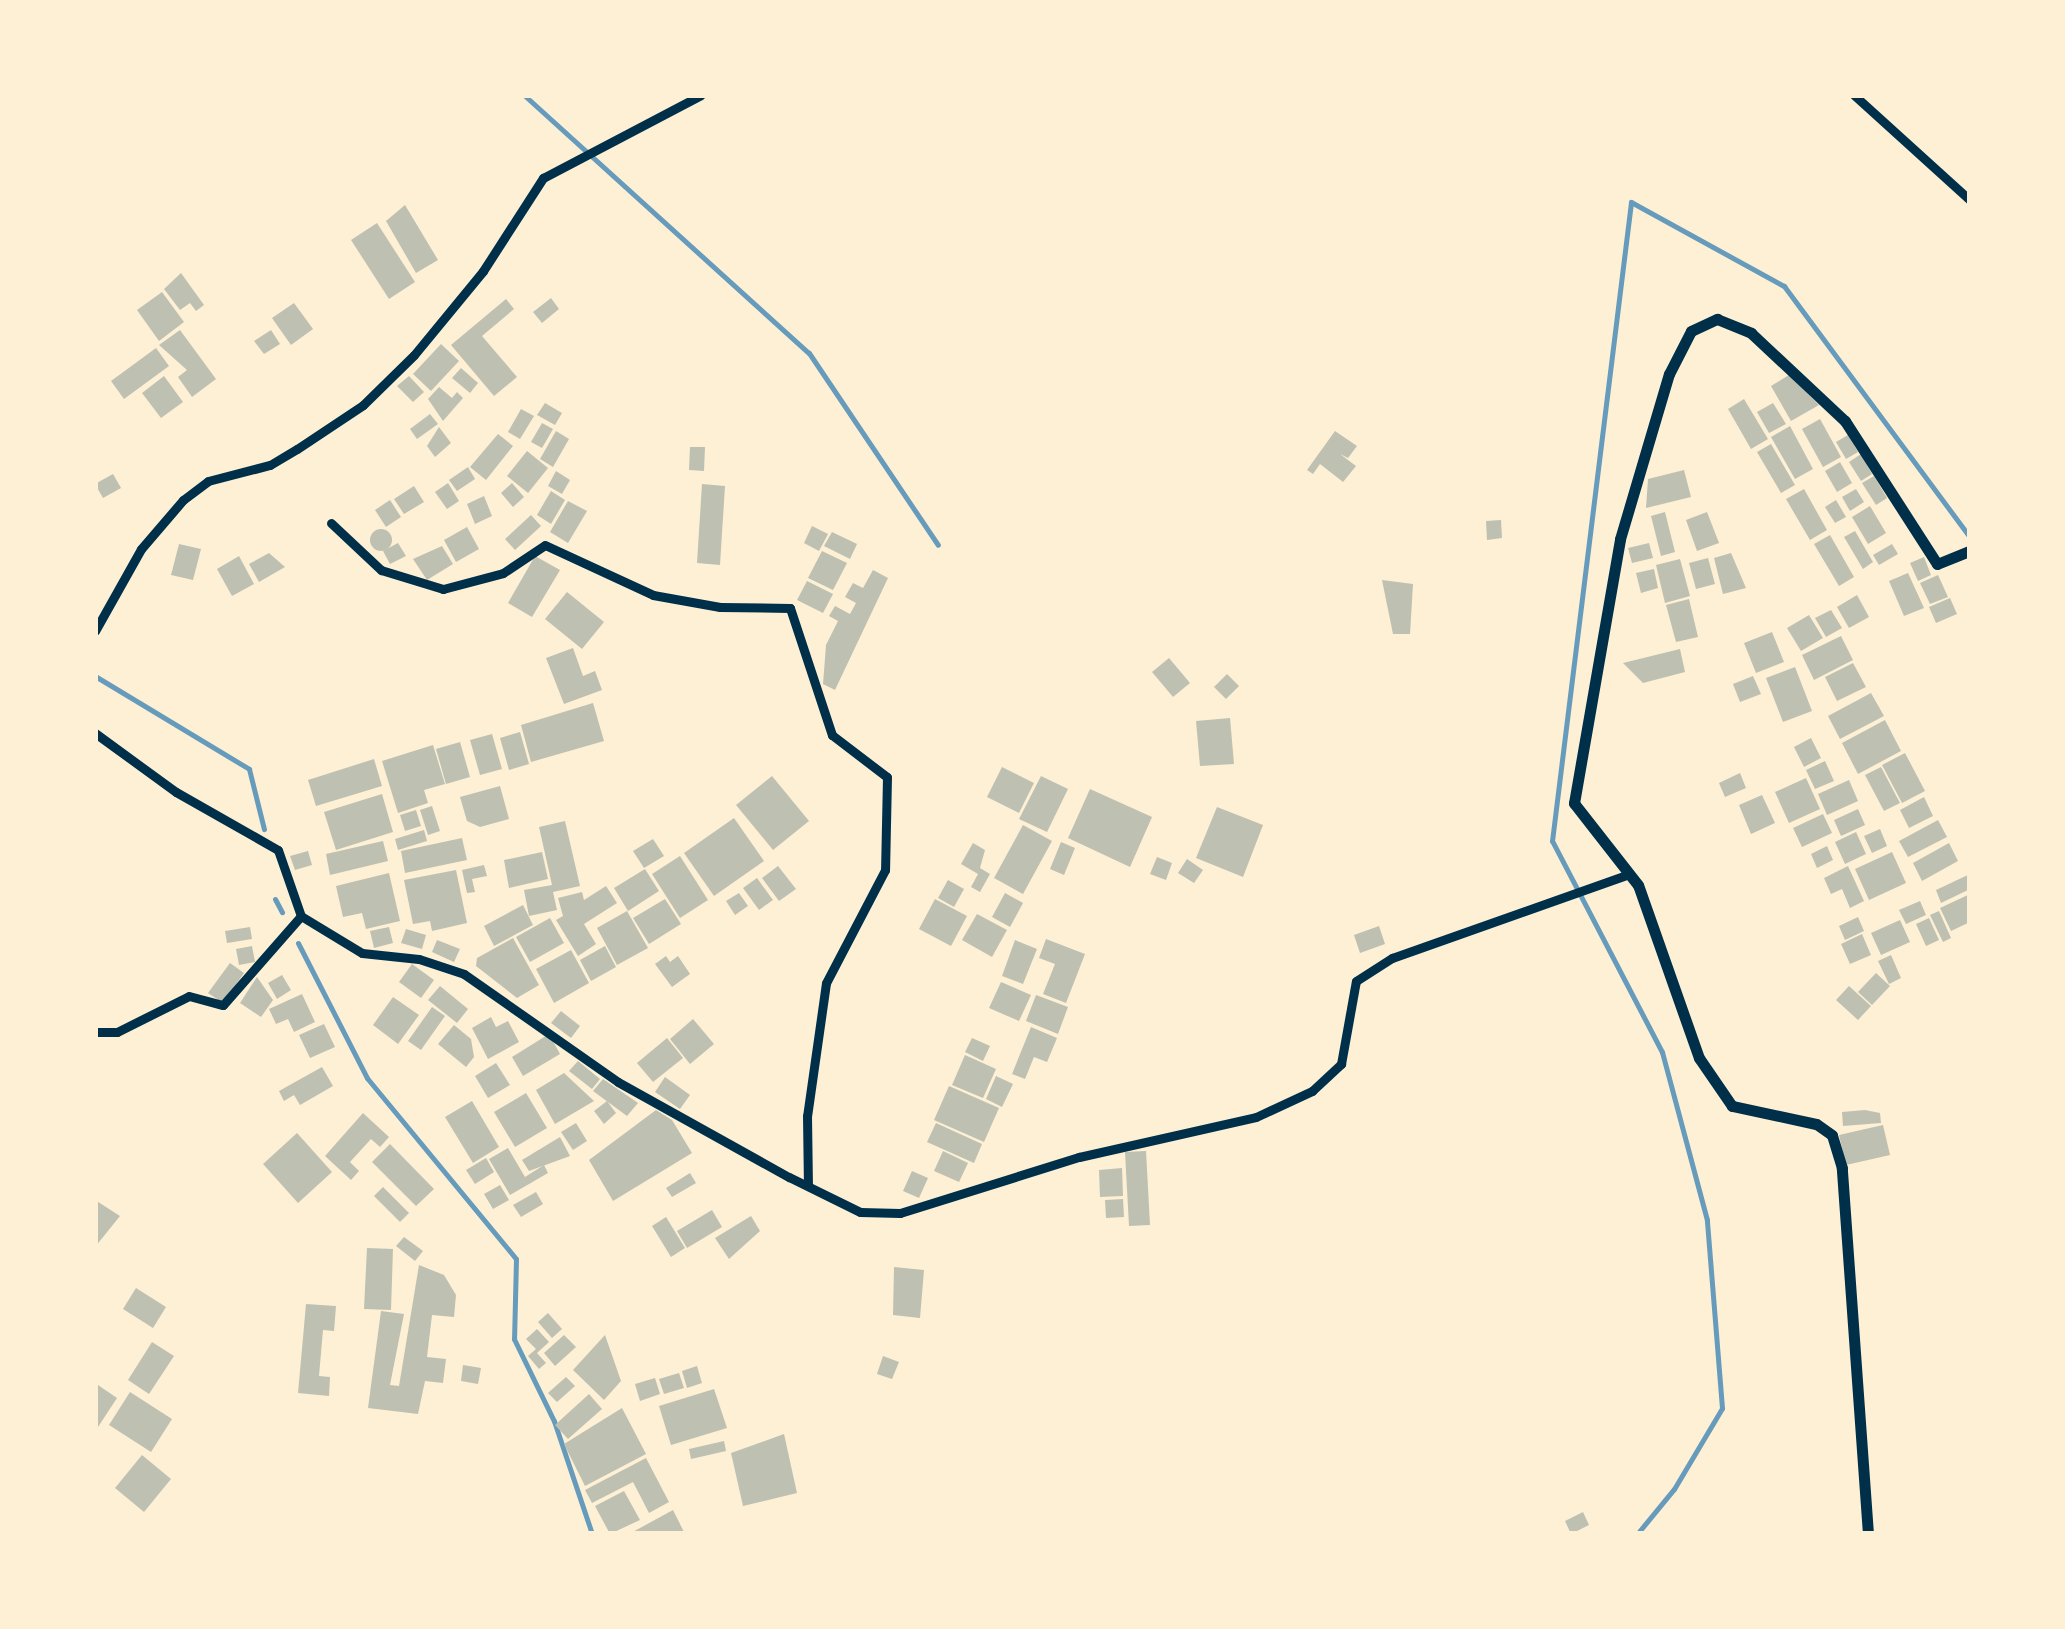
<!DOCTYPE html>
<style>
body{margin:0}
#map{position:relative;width:2065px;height:1629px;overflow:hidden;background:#fdf0d5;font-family:"Titillium Web",sans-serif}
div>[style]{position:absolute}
.stream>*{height:5px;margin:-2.5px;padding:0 2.5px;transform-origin:2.5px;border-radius:2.5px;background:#669bbc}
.building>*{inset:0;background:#bec0b2}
.round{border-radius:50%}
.minor>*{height:9px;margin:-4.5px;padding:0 4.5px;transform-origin:4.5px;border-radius:4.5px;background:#003049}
.tertiary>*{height:11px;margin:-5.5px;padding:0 5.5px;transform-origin:5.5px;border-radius:5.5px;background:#003049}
span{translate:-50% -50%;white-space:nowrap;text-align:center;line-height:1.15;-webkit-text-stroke:8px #fdf0d5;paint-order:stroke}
.frame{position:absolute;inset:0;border:98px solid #fdf0d5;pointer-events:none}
</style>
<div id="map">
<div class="stream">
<i style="left:524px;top:95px;width:384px;rotate:42.2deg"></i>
<i style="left:809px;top:353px;width:231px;rotate:56.1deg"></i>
<i style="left:95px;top:676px;width:180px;rotate:31.1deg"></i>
<i style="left:249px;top:769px;width:62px;rotate:76deg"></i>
<i style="left:275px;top:899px;width:15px;rotate:62deg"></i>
<i style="left:298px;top:943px;width:152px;rotate:62.9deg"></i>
<i style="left:367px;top:1078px;width:234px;rotate:50.5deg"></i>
<i style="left:516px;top:1259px;width:80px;rotate:91.4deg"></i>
<i style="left:514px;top:1339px;width:91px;rotate:64deg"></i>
<i style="left:554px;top:1421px;width:119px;rotate:71.4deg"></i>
<i style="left:1637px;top:1534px;width:58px;rotate:-50.6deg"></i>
<i style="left:1674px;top:1489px;width:94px;rotate:-59.3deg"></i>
<i style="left:1722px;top:1408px;width:189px;rotate:-94.6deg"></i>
<i style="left:1707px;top:1220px;width:174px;rotate:-105deg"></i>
<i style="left:1662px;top:1052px;width:238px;rotate:-117.5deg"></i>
<i style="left:1552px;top:841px;width:644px;rotate:-82.95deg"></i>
<i style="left:1631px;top:202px;width:175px;rotate:28.8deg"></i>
<i style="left:1784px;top:286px;width:312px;rotate:53.5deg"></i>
</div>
<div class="building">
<i style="clip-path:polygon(405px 205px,438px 260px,416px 273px,386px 221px)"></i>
<i style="clip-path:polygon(377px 223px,415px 282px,389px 299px,351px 240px)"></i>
<i style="clip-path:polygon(181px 273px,204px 305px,196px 311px,190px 303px,180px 310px,164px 289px)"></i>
<i style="clip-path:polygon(162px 292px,184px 322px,159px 341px,137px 310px)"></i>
<i style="clip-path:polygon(551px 298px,559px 309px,542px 323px,533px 312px)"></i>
<i style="clip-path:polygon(506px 299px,514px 309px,482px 336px,517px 377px,494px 396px,451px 345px)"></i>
<i style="clip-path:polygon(294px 303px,313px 329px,291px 345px,272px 318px)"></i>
<i style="clip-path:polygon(180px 330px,216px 379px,192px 397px,178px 377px,187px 370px,159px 345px)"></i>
<i style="clip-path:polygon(271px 330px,280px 344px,264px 354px,254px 341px)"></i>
<i style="clip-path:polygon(441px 344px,459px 361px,431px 391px,413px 374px)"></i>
<i style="clip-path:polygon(156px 348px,169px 366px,124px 399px,111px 381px)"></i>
<i style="clip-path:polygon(461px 368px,478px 383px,470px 393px,452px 378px)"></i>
<i style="clip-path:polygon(1789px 375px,1819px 405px,1791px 421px,1771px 386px)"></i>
<i style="clip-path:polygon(164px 376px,183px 402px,161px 418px,142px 393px)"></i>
<i style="clip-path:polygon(409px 376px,424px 392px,413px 402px,397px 386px)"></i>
<i style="clip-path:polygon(439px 387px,452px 398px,457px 392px,463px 398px,443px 421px,428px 399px)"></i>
<i style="clip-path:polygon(1744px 399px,1768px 439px,1751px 449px,1728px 409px)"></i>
<i style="clip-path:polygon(545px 403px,562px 413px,555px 425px,537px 415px)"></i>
<i style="clip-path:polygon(1773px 403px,1786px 424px,1769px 433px,1757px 412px)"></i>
<i style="clip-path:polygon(521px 409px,534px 416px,520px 439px,508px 432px)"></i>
<i style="clip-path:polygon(430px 414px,438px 424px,417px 439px,410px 429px)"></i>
<i style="clip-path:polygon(1820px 419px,1841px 457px,1823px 467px,1802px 429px)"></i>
<i style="clip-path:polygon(542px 423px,553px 429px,542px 448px,531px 442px)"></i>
<i style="clip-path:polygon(1790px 426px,1813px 469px,1795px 479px,1771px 437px)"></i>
<i style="clip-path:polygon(439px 427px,451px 443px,435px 457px,427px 446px)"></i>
<i style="clip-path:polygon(556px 431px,569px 439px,553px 467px,540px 459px)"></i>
<i style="clip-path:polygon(1335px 431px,1357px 446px,1348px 458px,1340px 454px,1356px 466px,1343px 482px,1320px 464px,1313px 474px,1307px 470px)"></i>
<i style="clip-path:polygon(498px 434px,513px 446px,486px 480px,470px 467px)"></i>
<i style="clip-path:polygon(1848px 435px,1858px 452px,1846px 459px,1836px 442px)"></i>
<i style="clip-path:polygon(1771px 444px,1795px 485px,1781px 493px,1757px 452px)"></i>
<i style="clip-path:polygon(690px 447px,705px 447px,704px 471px,689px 470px)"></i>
<i style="clip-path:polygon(527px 451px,548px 468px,528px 493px,507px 476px)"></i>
<i style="clip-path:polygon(1861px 454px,1872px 474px,1861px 481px,1849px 462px)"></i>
<i style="clip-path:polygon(1840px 462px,1852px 483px,1837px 492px,1825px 471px)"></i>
<i style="clip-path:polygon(468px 467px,475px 479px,457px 491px,449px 480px)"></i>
<i style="clip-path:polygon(1684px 470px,1691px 497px,1646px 508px,1648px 479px)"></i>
<i style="clip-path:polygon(556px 471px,570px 480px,562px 494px,548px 486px)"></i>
<i style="clip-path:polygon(113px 474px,121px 488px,103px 498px,95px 484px)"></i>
<i style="clip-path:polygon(1874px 476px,1887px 498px,1876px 505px,1862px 483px)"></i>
<i style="clip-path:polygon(448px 483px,459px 501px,447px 509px,435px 492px)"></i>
<i style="clip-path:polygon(512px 483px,524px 497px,513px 507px,501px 493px)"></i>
<i style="clip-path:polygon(702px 484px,725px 486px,720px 565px,697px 563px)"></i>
<i style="clip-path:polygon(414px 486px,424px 502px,404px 514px,394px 499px)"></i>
<i style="clip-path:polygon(1804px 489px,1827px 530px,1810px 540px,1786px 499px)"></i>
<i style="clip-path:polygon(1856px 489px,1864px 502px,1850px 511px,1842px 497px)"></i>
<i style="clip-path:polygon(551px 491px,565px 500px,551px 524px,537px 515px)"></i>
<i style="clip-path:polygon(484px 496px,492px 516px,475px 524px,467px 504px)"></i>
<i style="clip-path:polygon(390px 500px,401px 517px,386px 527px,375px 510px)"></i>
<i style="clip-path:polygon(1836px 500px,1846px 517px,1835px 523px,1825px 507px)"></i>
<i style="clip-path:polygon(568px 501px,587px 511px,568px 543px,550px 532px)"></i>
<i style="clip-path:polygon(1870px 506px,1886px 533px,1868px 544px,1852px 517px)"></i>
<i style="clip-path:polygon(1665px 512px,1675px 552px,1661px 556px,1651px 516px)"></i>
<i style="clip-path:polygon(1707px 512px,1719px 543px,1697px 551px,1686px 520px)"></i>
<i style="clip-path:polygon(531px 515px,541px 526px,515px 550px,505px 539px)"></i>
<i style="clip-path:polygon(1501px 520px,1502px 538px,1487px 540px,1486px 521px)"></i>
<i style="clip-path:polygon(812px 526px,828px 534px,819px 551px,804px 543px)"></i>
<i style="clip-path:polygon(467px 527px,479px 549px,456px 562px,444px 540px)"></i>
<i class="round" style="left:370px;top:529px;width:22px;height:22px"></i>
<i style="clip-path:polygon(1855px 531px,1873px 562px,1863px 569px,1844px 537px)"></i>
<i style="clip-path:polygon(832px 532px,857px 544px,850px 559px,824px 546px)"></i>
<i style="clip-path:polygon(1830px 535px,1854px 577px,1839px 586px,1814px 544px)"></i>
<i style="clip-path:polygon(398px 543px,406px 556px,390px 564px,383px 551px)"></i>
<i style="clip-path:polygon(1649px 543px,1653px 558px,1632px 563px,1628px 548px)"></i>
<i style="clip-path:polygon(179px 544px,201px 549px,193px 580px,171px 575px)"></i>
<i style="clip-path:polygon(1892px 544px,1898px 554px,1879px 565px,1873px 555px)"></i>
<i style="clip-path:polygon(442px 546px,453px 564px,427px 580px,413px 559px)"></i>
<i style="clip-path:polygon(822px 551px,847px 563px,833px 590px,808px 578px)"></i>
<i style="clip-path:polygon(269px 553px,285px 567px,259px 582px,249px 564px)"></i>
<i style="clip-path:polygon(1731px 553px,1746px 588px,1723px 594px,1714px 558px)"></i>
<i style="clip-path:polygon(239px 556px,254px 584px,232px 596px,217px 569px)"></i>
<i style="clip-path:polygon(535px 556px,560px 570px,532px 617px,508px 603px)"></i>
<i style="clip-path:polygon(1924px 557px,1931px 575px,1918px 581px,1910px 563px)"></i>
<i style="clip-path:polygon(1708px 558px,1715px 584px,1696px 589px,1689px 563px)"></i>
<i style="clip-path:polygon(1680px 559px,1690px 596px,1665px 603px,1656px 565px)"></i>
<i style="clip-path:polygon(1654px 569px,1658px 588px,1641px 593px,1636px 573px)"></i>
<i style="clip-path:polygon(873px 570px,888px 578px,835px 690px,823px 684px,826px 645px,838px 621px,829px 616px,835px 606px,850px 614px,856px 603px,845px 597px,853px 583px,863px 588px)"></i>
<i style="clip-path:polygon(1908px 573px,1924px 608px,1904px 616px,1889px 581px)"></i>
<i style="clip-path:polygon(1938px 575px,1948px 597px,1930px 604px,1920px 583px)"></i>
<i style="clip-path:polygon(1382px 580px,1413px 584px,1410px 634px,1393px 634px)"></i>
<i style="clip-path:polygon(807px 581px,833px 594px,823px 613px,797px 600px)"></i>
<i style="clip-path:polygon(567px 592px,604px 622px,582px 649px,545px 619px)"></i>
<i style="clip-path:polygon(1857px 595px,1869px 617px,1849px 628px,1837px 607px)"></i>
<i style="clip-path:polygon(1950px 598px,1957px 614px,1936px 623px,1929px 607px)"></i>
<i style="clip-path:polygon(1689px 599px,1698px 637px,1676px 642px,1666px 605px)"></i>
<i style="clip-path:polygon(1831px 610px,1842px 628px,1826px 637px,1815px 618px)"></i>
<i style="clip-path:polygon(1809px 615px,1823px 638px,1801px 651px,1787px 628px)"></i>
<i style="clip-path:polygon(1772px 632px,1784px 662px,1756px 673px,1744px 643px)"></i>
<i style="clip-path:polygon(1841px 636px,1853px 660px,1814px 680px,1802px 655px)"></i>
<i style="clip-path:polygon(573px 648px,583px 676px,595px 671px,602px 690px,564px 704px,546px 658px)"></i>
<i style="clip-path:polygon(1680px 649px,1685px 672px,1643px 683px,1623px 663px)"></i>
<i style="clip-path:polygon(1169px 658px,1190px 683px,1173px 697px,1152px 672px)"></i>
<i style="clip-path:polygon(1853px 663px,1866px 687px,1837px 701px,1825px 677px)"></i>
<i style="clip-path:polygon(1795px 667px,1812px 711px,1783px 722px,1766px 678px)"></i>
<i style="clip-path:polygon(1227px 674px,1239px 686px,1226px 699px,1214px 687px)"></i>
<i style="clip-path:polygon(1753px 676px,1761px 694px,1740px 702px,1733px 684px)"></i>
<i style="clip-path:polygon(1871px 693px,1884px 716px,1840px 739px,1828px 716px)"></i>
<i style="clip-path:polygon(593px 703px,604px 741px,531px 762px,521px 725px)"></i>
<i style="clip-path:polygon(1230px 718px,1234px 764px,1200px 766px,1196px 721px)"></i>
<i style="clip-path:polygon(1885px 720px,1901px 751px,1858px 774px,1842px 743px)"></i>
<i style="clip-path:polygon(520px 732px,529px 764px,509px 770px,500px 738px)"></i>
<i style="clip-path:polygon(492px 734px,502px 769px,480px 775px,470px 740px)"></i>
<i style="clip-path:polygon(1811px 738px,1821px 758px,1804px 767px,1794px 747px)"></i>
<i style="clip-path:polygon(460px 742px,470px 777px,446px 784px,436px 749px)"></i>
<i style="clip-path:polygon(433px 745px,445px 784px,424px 790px,428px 803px,398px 813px,382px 761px)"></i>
<i style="clip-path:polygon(1905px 753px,1925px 791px,1902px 803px,1882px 765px)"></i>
<i style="clip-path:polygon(374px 759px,382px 786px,316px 806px,308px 780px)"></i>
<i style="clip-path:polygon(1825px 761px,1834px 781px,1815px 789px,1806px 770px)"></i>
<i style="clip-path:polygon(1002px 767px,1034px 783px,1019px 813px,987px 797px)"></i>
<i style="clip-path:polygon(1881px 767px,1900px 803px,1884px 811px,1865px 775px)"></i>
<i style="clip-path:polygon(1740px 773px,1746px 788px,1725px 797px,1719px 783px)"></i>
<i style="clip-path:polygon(772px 776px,809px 821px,773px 850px,736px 805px)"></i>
<i style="clip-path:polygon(1041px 776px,1068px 789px,1047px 832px,1019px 819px)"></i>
<i style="clip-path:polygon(1806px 778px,1820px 809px,1789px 823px,1775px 792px)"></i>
<i style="clip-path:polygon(1849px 780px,1858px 801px,1827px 815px,1818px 794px)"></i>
<i style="clip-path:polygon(500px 786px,509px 819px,480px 827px,467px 821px,460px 797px)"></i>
<i style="clip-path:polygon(1090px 789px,1152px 817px,1130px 867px,1068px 838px)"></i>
<i style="clip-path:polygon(382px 794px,393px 832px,336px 850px,324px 812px)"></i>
<i style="clip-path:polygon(1762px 795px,1775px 823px,1751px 834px,1739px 805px)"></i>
<i style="clip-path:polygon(1924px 797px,1933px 816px,1909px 828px,1900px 810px)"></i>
<i style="clip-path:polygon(432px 806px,440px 831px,428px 835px,420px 810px)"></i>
<i style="clip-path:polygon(1217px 807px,1263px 825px,1243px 877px,1196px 858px)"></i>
<i style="clip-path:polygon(1858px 809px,1865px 825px,1841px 836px,1834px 820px)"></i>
<i style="clip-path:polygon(416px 810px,421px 826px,405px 831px,400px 815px)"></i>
<i style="clip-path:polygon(1823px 814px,1832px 833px,1802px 847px,1793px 828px)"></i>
<i style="clip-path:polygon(734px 818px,764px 861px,714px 896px,684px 853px)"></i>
<i style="clip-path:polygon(1938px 820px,1947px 837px,1908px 857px,1899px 841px)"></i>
<i style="clip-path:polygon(565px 821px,580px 886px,553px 892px,557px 910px,529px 916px,524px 890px,552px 885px,539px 827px)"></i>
<i style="clip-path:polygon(1023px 825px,1052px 841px,1023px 894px,994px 878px)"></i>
<i style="clip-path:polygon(1880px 829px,1887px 846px,1872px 853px,1864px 836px)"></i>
<i style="clip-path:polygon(424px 830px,427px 841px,398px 850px,395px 839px)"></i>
<i style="clip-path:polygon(1856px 832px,1866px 854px,1845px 864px,1835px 842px)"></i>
<i style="clip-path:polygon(462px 838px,467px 860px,405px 873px,401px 851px)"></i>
<i style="clip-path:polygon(653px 839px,664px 856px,644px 868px,633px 851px)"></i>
<i style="clip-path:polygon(383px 841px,388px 861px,330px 875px,326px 854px)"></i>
<i style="clip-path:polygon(1061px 842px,1075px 848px,1064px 875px,1050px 869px)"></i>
<i style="clip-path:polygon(973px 843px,985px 850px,980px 868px,990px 874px,980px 892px,971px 887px,978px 874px,961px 864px)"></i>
<i style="clip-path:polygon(1949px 843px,1958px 861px,1922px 881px,1913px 863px)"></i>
<i style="clip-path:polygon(1827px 846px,1833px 860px,1817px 868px,1811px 854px)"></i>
<i style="clip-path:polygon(308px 851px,312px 865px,295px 870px,290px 856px)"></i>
<i style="clip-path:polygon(542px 852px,548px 879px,509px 888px,504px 860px)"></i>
<i style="clip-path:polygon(1892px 852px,1906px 883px,1869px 900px,1855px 869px)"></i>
<i style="clip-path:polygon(680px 856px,708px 900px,680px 918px,652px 874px)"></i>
<i style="clip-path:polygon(1157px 857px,1172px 863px,1166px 880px,1150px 874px)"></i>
<i style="clip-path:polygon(1187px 859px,1203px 870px,1194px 883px,1178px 873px)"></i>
<i style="clip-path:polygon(484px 865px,487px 876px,472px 879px,475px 892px,467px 893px,462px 870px)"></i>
<i style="clip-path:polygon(778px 866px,796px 889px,779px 901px,762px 878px)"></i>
<i style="clip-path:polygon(1848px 866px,1864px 901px,1850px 908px,1842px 889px,1831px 894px,1824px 878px)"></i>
<i style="clip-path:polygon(645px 869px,659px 891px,628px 911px,614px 888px)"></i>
<i style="clip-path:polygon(456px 870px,467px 923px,432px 931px,430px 921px,413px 924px,404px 880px)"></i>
<i style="clip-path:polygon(389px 873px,400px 921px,366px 929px,362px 913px,343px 917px,336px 886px)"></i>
<i style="clip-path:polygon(1970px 874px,1970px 889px,1941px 903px,1936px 890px)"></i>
<i style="clip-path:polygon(757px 878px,773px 900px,759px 910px,743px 888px)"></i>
<i style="clip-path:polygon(948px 880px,964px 889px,954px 907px,938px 898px)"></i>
<i style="clip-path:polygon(606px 886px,617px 903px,584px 924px,596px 944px,578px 956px,556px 920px,563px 916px,558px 898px,582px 892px,584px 900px)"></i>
<i style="clip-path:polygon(739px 893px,748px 906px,735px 915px,726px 901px)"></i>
<i style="clip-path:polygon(1005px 893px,1023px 903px,1010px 927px,992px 917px)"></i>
<i style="clip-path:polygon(1970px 894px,1970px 922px,1951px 931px,1940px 908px)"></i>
<i style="clip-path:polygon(665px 899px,681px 924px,649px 944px,633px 918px)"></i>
<i style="clip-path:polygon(935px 899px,967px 916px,951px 946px,919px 929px)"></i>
<i style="clip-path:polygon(1920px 901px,1926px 915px,1906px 924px,1899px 910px)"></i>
<i style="clip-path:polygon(523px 905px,533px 925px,494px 946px,484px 926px)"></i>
<i style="clip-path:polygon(627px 911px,648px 948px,617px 965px,597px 928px)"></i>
<i style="clip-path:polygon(1939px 911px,1951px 938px,1943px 942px,1930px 915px)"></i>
<i style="clip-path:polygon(977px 914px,1007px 930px,992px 957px,962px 940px)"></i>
<i style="clip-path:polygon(1858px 917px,1864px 931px,1845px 940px,1839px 926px)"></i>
<i style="clip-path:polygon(550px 918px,564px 943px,530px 962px,516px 937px)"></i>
<i style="clip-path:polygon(1929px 918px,1939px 940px,1926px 946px,1916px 924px)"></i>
<i style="clip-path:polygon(1900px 920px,1910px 942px,1881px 955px,1871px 933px)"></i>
<i style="clip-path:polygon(1379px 926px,1385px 944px,1360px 953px,1354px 935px)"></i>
<i style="clip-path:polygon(250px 927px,252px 939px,227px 943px,225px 931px)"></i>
<i style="clip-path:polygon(389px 927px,393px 943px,374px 948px,370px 931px)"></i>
<i style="clip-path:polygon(406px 929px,426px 935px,422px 949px,401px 943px)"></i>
<i style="clip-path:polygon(1862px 934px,1871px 955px,1850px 964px,1841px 944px)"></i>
<i style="clip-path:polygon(513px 938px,539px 985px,517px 998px,476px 966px,477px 958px)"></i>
<i style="clip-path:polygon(1046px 939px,1085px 954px,1066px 1003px,1043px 994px,1055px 964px,1039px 958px)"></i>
<i style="clip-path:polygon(437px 940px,460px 949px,454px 962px,432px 952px)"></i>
<i style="clip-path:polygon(1015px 940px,1037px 949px,1023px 984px,1002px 976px)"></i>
<i style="clip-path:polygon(252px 946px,255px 962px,239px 965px,236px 949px)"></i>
<i style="clip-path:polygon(605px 946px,616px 967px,591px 981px,580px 960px)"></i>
<i style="clip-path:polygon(571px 950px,589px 983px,554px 1003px,536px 969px)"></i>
<i style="clip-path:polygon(1891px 955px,1901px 978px,1889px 984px,1878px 961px)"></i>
<i style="clip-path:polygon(666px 956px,670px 962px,678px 956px,690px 974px,672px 987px,655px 964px)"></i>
<i style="clip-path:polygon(230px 963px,244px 973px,223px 1003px,208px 993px)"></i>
<i style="clip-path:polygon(412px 964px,434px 980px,421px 998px,399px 982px)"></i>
<i style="clip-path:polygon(1876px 973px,1890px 986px,1872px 1005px,1858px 992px)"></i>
<i style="clip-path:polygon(282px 975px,291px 990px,277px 999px,268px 983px)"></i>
<i style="clip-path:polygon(257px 977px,273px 1000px,261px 1017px,240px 1003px)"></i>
<i style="clip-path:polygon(1001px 982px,1031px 995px,1019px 1021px,989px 1008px)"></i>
<i style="clip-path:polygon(440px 986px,468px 1009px,457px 1023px,428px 1000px)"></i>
<i style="clip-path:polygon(1849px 986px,1871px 1006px,1858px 1020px,1836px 1000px)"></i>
<i style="clip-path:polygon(302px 994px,315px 1022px,294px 1032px,288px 1019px,276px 1024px,269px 1009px)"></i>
<i style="clip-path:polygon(1036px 995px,1068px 1007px,1058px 1034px,1026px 1021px)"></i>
<i style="clip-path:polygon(393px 997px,419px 1015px,398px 1044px,373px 1025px)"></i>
<i style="clip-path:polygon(432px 1007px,445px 1016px,421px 1050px,408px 1041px)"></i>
<i style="clip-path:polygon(561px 1011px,580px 1026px,571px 1038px,551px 1023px)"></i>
<i style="clip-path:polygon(491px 1017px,496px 1027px,508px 1021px,519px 1042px,488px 1059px,472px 1028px)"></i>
<i style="clip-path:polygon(693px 1019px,714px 1044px,690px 1064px,670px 1039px)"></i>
<i style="clip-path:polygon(324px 1024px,335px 1047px,310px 1058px,299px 1035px)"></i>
<i style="clip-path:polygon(454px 1025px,471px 1039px,474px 1057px,466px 1067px,438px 1044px)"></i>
<i style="clip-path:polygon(1031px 1027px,1057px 1038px,1047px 1062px,1034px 1057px,1025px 1079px,1012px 1074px)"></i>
<i style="clip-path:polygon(549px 1034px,560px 1054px,523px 1076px,512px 1057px)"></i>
<i style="clip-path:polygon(667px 1038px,683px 1058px,653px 1082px,637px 1063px)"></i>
<i style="clip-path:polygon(972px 1038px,990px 1046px,983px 1061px,965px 1052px)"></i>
<i style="clip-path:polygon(965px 1055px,996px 1069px,983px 1098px,952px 1085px)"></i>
<i style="clip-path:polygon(578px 1061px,600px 1079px,592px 1089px,569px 1071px)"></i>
<i style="clip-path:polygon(496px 1063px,510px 1085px,488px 1098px,475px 1076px)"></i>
<i style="clip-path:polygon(322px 1067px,333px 1086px,300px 1105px,294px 1095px,284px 1101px,279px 1091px)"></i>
<i style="clip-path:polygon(564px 1073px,594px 1101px,555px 1124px,536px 1090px)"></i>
<i style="clip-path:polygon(996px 1076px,1013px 1084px,1002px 1107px,986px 1099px)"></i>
<i style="clip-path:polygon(665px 1077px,690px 1095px,680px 1109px,655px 1092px)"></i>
<i style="clip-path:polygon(603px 1079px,638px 1103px,627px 1116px,593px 1091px)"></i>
<i style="clip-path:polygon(949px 1086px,999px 1108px,984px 1142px,934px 1120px)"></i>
<i style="clip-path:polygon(526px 1093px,547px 1128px,515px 1147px,494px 1112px)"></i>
<i style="clip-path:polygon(472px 1101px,499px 1147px,473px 1163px,445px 1117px)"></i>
<i style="clip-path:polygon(607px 1101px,616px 1113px,604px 1124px,594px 1111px)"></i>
<i style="clip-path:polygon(656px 1110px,672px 1120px,692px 1153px,613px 1201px,589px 1160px)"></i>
<i style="clip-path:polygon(1865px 1110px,1880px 1113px,1881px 1123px,1843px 1126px,1842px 1112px)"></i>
<i style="clip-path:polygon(363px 1113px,389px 1137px,380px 1147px,371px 1139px,350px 1162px,359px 1171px,351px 1180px,325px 1156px)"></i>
<i style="clip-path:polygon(576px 1123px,587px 1141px,573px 1150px,561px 1132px)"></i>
<i style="clip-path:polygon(936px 1123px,982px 1144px,974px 1163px,927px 1142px)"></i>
<i style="clip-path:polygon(1883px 1125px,1890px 1155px,1846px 1165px,1839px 1135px)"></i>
<i style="clip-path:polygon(297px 1133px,332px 1172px,298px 1203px,263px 1164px)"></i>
<i style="clip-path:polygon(560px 1137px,570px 1156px,529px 1171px,522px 1160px)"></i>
<i style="clip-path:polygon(390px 1144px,434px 1189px,416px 1206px,372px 1162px)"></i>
<i style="clip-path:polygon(508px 1148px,525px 1177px,544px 1165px,548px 1173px,510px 1195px,489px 1159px)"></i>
<i style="clip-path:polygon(943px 1151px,968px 1163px,959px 1182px,934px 1171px)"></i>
<i style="clip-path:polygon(1146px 1151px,1150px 1225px,1129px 1226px,1125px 1152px)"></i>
<i style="clip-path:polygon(486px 1158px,494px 1172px,475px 1184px,466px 1170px)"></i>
<i style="clip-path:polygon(1122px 1168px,1123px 1196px,1100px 1197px,1099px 1170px)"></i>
<i style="clip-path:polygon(912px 1171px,928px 1178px,919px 1198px,903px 1191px)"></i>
<i style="clip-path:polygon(690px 1173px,696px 1183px,672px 1197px,666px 1188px)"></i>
<i style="clip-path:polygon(500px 1185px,509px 1200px,493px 1209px,484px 1194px)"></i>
<i style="clip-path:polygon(383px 1187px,409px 1213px,400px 1222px,374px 1196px)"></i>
<i style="clip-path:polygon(536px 1192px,543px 1204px,521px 1217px,513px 1205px)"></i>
<i style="clip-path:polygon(1123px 1199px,1124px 1217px,1106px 1218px,1105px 1200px)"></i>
<i style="clip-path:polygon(95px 1200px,120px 1216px,95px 1247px)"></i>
<i style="clip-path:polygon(712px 1210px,722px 1227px,687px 1248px,677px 1231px)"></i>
<i style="clip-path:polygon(751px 1216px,760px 1231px,729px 1259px,715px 1238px)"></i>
<i style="clip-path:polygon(666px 1217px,685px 1248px,671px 1257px,652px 1226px)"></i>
<i style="clip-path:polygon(404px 1237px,423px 1251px,415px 1261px,396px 1246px)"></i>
<i style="clip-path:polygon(367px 1248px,393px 1249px,391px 1310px,364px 1309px)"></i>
<i style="clip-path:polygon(419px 1265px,444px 1275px,456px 1295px,454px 1317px,432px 1315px,427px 1357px,446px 1359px,443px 1383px,425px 1381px,418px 1414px,368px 1408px,381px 1311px,404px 1314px,390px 1385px,399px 1386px)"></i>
<i style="clip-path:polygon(894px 1267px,924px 1270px,920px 1318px,893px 1315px)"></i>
<i style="clip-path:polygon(136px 1288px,166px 1307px,153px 1328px,123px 1309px)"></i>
<i style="clip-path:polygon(306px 1304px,336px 1306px,334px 1331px,323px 1330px,319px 1376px,330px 1377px,329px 1396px,298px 1393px)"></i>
<i style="clip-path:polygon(548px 1313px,562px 1329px,552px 1338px,538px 1322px)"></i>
<i style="clip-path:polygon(537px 1329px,549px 1342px,537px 1353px,546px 1363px,539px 1369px,528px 1356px,536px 1349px,526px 1339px)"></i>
<i style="clip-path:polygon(564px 1335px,576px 1347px,555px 1366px,544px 1353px)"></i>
<i style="clip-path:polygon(605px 1335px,621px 1381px,604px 1400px,573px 1370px)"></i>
<i style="clip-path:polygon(152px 1342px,174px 1356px,149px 1394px,128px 1380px)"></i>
<i style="clip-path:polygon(883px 1356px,899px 1362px,892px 1379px,877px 1374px)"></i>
<i style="clip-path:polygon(463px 1365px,481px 1368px,478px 1384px,461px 1381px)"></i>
<i style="clip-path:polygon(697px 1366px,702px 1383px,687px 1388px,682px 1371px)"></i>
<i style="clip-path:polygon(679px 1373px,684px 1388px,664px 1394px,659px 1379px)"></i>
<i style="clip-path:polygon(566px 1377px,575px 1386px,557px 1402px,548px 1393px)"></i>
<i style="clip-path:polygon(655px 1378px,660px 1394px,640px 1401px,635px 1384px)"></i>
<i style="clip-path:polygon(95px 1383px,117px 1398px,98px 1427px,95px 1425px)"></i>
<i style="clip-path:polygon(714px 1389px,727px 1428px,671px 1445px,659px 1406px)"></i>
<i style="clip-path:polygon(130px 1392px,172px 1419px,151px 1452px,109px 1425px)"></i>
<i style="clip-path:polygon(589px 1394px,602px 1409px,568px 1439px,555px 1425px)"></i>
<i style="clip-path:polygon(622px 1408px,646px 1454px,585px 1486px,564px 1444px)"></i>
<i style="clip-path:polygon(784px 1434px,797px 1493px,743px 1506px,731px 1453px)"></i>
<i style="clip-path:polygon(724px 1441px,726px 1451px,691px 1459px,689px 1449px)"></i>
<i style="clip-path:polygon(142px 1455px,171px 1479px,144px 1512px,115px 1488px)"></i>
<i style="clip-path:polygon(646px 1458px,669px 1502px,649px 1513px,633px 1482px,592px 1503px,585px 1490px)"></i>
<i style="clip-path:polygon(624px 1491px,640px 1520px,610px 1534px,595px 1506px)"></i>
<i style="clip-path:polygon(673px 1510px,685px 1534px,629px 1534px)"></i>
<i style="clip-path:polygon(1583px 1512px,1589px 1525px,1571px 1534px,1565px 1521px)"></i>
</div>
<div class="minor">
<i style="left:1854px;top:95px;width:156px;rotate:42.2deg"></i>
<i style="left:331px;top:523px;width:69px;rotate:43.2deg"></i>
<i style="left:381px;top:570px;width:65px;rotate:17deg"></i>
<i style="left:443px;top:589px;width:62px;rotate:-14.9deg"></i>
<i style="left:503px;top:573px;width:50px;rotate:-33.7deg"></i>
<i style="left:545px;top:545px;width:119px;rotate:24.8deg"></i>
<i style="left:653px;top:595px;width:68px;rotate:10.2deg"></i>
<i style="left:720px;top:607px;width:70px;rotate:0.8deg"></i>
<i style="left:790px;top:608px;width:134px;rotate:71.7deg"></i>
<i style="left:832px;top:735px;width:69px;rotate:37.4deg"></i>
<i style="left:887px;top:777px;width:93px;rotate:91.2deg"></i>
<i style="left:885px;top:870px;width:127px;rotate:117.6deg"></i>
<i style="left:826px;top:983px;width:134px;rotate:98.1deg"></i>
<i style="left:807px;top:1116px;width:68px;rotate:89.2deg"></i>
<i style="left:95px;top:631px;width:94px;rotate:-60.7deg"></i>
<i style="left:141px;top:549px;width:65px;rotate:-49.4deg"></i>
<i style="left:183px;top:500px;width:31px;rotate:-37deg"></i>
<i style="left:208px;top:481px;width:64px;rotate:-14.5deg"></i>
<i style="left:270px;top:465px;width:31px;rotate:-31deg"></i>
<i style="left:297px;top:449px;width:79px;rotate:-33.7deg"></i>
<i style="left:363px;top:405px;width:71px;rotate:-44.4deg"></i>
<i style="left:414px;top:355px;width:109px;rotate:-50.6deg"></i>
<i style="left:483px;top:271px;width:111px;rotate:-57.2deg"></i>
<i style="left:543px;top:178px;width:178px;rotate:-27.7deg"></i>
<i style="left:95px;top:733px;width:100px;rotate:36.1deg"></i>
<i style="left:176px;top:792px;width:117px;rotate:29.6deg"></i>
<i style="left:278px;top:850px;width:70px;rotate:70.8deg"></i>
<i style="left:95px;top:1032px;width:22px"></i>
<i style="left:117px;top:1032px;width:80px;rotate:-26.6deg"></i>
<i style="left:189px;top:996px;width:35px;rotate:15deg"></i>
<i style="left:223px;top:1005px;width:118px;rotate:-48.8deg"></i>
<i style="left:301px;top:916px;width:71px;rotate:31.2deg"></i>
<i style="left:362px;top:953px;width:57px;rotate:6deg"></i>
<i style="left:419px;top:959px;width:47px;rotate:18.4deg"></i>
<i style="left:464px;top:974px;width:188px;rotate:35deg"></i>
<i style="left:618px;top:1082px;width:196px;rotate:29.1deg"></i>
<i style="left:789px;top:1177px;width:79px;rotate:26.2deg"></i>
<i style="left:860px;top:1212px;width:40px;rotate:1.4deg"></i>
<i style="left:900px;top:1213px;width:188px;rotate:-17.4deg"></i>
<i style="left:1079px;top:1157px;width:181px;rotate:-12.7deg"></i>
<i style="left:1256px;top:1117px;width:62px;rotate:-24.9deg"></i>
<i style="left:1312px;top:1091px;width:40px;rotate:-43deg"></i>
<i style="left:1341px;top:1064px;width:84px;rotate:-79.8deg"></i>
<i style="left:1356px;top:981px;width:43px;rotate:-32.6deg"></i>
<i style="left:1392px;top:958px;width:251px;rotate:-19.5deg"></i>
</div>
<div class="tertiary">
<i style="left:1868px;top:1534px;width:367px;rotate:-94.1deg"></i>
<i style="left:1842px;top:1168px;width:34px;rotate:-107deg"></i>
<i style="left:1832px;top:1135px;width:19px;rotate:-145deg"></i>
<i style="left:1816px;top:1124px;width:86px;rotate:-167.9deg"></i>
<i style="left:1732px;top:1106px;width:58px;rotate:-124.5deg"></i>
<i style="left:1699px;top:1058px;width:183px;rotate:-109.4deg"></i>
<i style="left:1638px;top:885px;width:104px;rotate:-128deg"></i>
<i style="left:1574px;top:803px;width:268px;rotate:-80.1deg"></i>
<i style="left:1620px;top:539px;width:172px;rotate:-73.5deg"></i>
<i style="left:1669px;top:374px;width:48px;rotate:-62.9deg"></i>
<i style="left:1691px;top:331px;width:29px;rotate:-25deg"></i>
<i style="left:1717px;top:319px;width:37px;rotate:22deg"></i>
<i style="left:1751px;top:333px;width:129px;rotate:43.1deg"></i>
<i style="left:1845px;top:421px;width:170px;rotate:57.2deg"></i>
<i style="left:1937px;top:564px;width:35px;rotate:-22deg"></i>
</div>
<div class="frame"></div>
</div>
